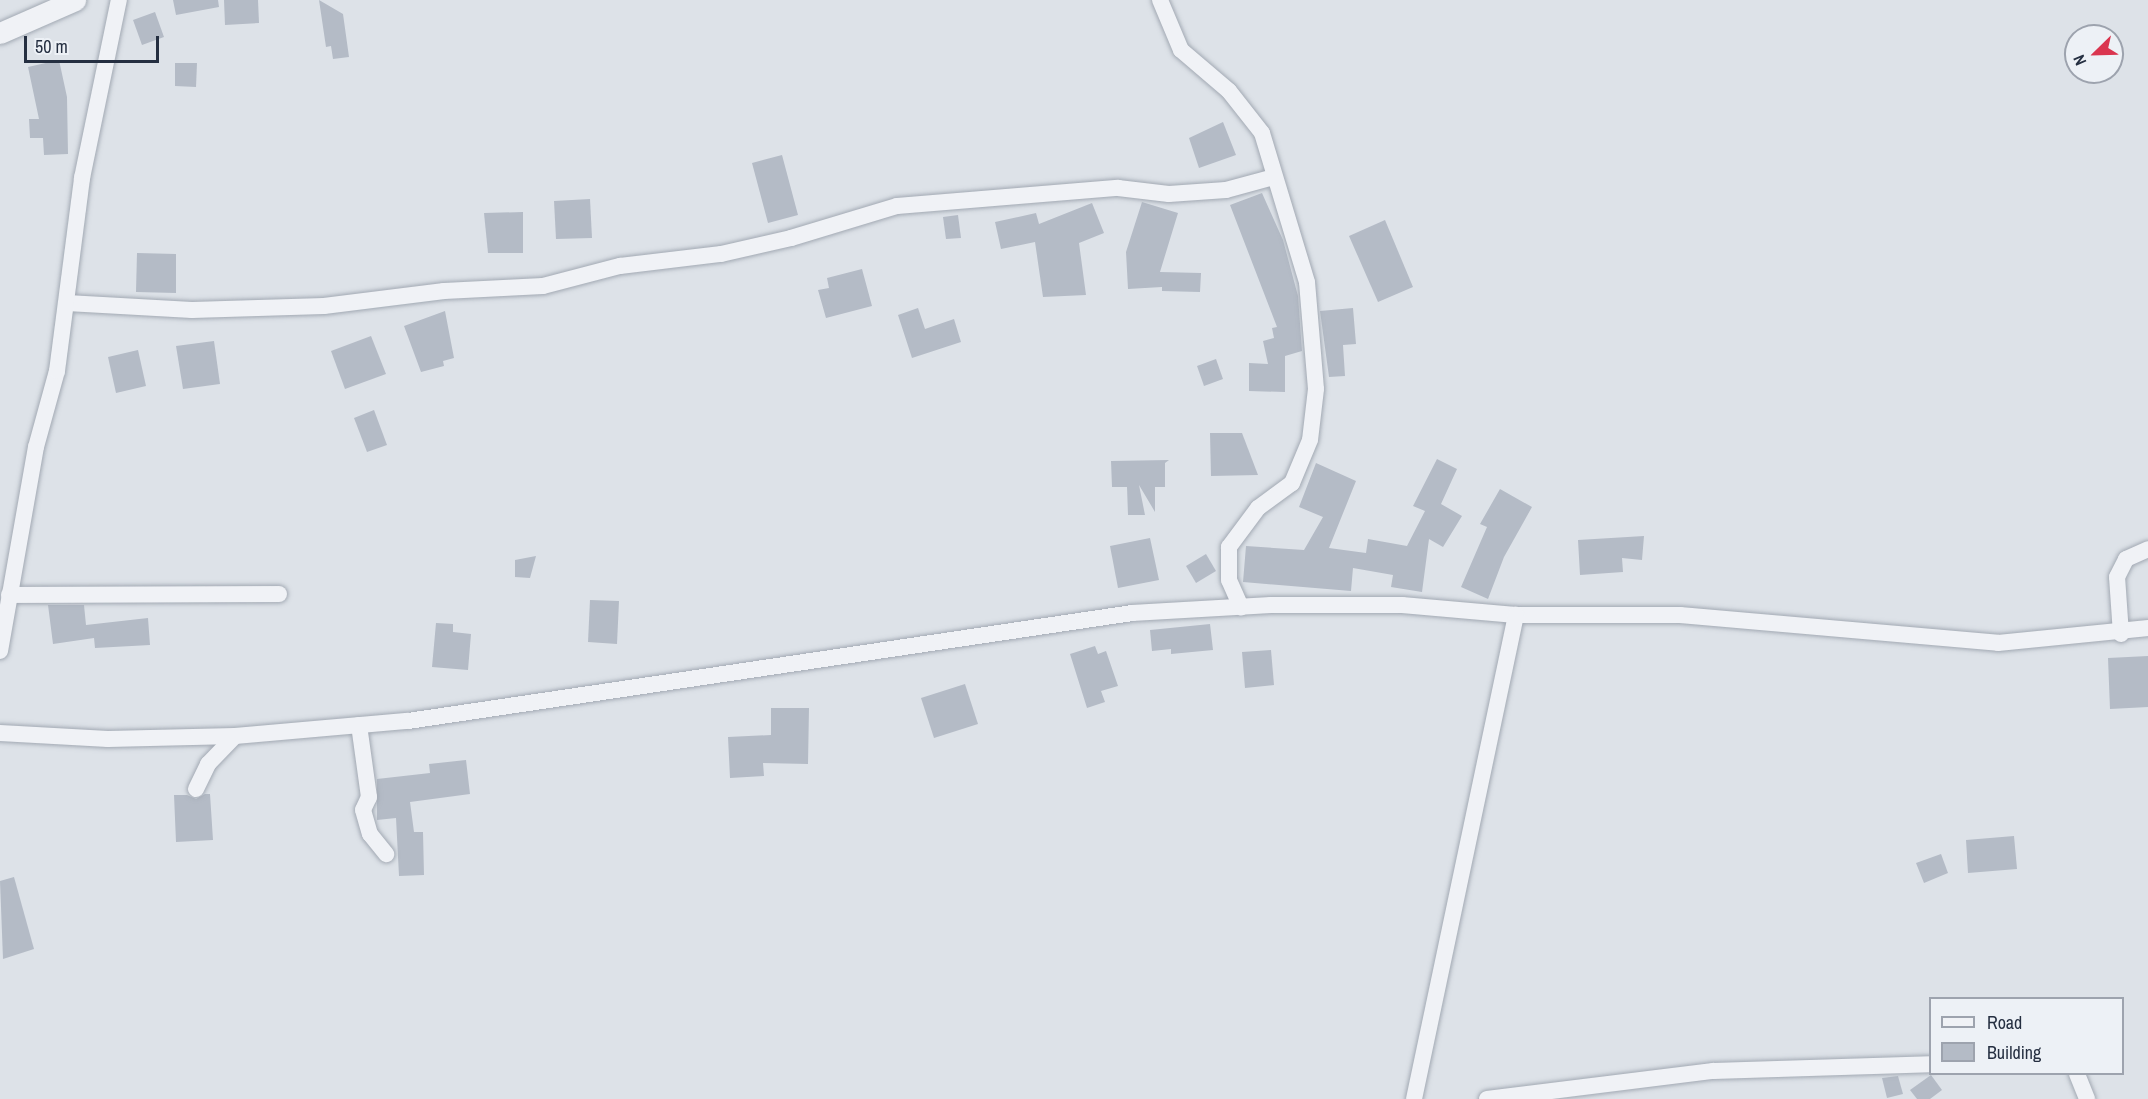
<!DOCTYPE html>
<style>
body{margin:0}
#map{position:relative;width:2148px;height:1099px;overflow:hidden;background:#dde2e8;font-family:"Archivo Narrow",sans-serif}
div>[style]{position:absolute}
.building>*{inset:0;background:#b4bbc6}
.roads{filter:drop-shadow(0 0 2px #a2a9b3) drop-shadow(0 0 2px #a2a9b3)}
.minor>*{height:16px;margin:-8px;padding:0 8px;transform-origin:8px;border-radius:8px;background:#f0f2f6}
.tertiary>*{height:21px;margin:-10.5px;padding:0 10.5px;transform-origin:10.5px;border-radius:10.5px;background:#f0f2f6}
span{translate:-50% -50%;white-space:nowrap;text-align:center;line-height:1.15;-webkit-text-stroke:4.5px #edf1f6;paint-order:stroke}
.legend{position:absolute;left:1929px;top:997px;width:195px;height:78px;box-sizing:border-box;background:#edf1f6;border:2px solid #9da3ae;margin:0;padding:8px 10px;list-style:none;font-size:18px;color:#252f41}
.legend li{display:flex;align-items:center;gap:12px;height:30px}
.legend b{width:30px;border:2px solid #9da3ae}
.north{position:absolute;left:2064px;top:24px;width:60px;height:60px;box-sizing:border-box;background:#edf1f6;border:2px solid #9da3ae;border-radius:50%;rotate:247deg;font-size:16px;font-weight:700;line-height:24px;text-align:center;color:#252f41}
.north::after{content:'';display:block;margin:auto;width:21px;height:27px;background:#da354f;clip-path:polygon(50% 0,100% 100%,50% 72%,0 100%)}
.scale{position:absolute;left:24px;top:36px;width:135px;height:27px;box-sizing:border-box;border:3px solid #252f41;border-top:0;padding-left:8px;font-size:18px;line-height:21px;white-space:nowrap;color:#252f41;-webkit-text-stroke:4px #edf1f6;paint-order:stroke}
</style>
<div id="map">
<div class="building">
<i style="clip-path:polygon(173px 0,218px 0,219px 7px,176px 15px)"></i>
<i style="clip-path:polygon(224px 0,258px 0,259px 23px,225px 25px)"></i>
<i style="clip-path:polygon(319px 0,343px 14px,349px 57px,333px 59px,331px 46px,326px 47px)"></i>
<i style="clip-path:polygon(155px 12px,164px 37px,142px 45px,133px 20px)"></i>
<i style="clip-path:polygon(59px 60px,67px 97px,68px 154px,44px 155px,43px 138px,30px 138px,29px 119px,39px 119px,28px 67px)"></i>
<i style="clip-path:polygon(175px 63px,197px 63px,196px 87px,175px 86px)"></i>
<i style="clip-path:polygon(1223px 122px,1236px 155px,1199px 168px,1189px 138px)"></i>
<i style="clip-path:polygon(782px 155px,798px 215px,768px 223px,752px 163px)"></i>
<i style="clip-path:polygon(1262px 193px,1283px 240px,1298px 296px,1302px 351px,1285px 356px,1285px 392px,1249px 391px,1249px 363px,1268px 364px,1263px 341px,1274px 338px,1272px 328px,1277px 327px,1230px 205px)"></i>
<i style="clip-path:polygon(590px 199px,592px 238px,556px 239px,554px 201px)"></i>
<i style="clip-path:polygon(1142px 202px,1178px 213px,1160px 272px,1201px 273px,1200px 292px,1162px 291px,1162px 287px,1128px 289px,1126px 252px)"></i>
<i style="clip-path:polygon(1092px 203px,1104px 233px,1079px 243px,1086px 295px,1043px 297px,1035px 242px,1001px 249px,995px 222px,1036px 213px,1039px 224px)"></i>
<i style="clip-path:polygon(523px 212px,523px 253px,488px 253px,484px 213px)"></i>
<i style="clip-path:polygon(958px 215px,961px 238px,946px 239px,943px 217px)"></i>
<i style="clip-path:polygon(1385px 220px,1413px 287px,1378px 302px,1349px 236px)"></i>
<i style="clip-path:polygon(137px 253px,176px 254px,176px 293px,136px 292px)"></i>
<i style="clip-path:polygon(862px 269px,872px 306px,826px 318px,818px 290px,829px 288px,827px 278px)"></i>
<i style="clip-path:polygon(918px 308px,925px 329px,954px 319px,961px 342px,912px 358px,898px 315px)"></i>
<i style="clip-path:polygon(1353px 308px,1356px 344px,1343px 345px,1345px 376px,1329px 377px,1320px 311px)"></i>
<i style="clip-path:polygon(445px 311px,454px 358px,443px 361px,444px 366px,421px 372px,404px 326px)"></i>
<i style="clip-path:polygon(371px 336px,386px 374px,345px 389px,331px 351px)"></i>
<i style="clip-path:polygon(214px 341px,220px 384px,183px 389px,176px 346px)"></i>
<i style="clip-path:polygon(138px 350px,146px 386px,116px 393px,108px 357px)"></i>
<i style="clip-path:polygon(1216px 359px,1223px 379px,1204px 386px,1197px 366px)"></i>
<i style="clip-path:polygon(374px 410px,387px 445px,367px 452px,354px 418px)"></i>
<i style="clip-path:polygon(1210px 433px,1242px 433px,1258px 475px,1211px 476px)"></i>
<i style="clip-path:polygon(1437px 459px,1457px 469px,1441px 504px,1462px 516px,1443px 547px,1429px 539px,1422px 592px,1391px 587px,1393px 575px,1353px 568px,1351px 591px,1243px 582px,1246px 546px,1304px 550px,1323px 517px,1299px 507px,1316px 463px,1356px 481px,1329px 548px,1366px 553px,1368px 539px,1407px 546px,1425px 511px,1413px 506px)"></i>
<i style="clip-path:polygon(1169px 460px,1165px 463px,1165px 487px,1155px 487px,1155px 512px,1139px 485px,1145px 515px,1128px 515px,1127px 487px,1112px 487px,1111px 461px)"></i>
<i style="clip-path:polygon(1500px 489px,1532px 507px,1504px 557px,1488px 599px,1461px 587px,1487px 527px,1480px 524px)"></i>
<i style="clip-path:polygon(1644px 536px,1642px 560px,1622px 558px,1623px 572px,1580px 575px,1578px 540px)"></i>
<i style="clip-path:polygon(1150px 538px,1159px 580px,1118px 588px,1110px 546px)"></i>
<i style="clip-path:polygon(1206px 554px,1216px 571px,1196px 583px,1186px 566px)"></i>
<i style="clip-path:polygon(536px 556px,530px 578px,515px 577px,515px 560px)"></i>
<i style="clip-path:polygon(590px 600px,619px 601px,617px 644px,588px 642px)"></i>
<i style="clip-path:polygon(48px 605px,84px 605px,86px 625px,148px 618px,150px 645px,95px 648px,94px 638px,53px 644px)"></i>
<i style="clip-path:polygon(436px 623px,453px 624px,453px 632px,471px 634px,468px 670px,432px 667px)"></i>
<i style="clip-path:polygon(1210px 624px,1213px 650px,1171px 654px,1171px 649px,1152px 651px,1150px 630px)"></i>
<i style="clip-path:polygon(1095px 646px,1098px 654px,1106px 651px,1118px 686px,1101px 691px,1105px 702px,1087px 708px,1070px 654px)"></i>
<i style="clip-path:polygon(1271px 650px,1274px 685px,1245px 688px,1242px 652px)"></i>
<i style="clip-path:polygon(2148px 656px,2148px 707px,2110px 709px,2108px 658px)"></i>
<i style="clip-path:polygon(965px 684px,978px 724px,934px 738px,921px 698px)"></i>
<i style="clip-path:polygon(771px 708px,809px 708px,808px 764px,763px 763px,764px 776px,730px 778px,728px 737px,771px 735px)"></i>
<i style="clip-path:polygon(466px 760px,470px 794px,410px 802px,414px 832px,423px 832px,424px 875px,399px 876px,396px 818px,377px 820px,377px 779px,430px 773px,429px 764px)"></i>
<i style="clip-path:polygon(205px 794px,210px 794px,213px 840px,176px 842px,174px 795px,187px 795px,196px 799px)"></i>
<i style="clip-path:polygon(2014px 836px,2017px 869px,1968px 873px,1966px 840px)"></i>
<i style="clip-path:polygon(1941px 854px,1948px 873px,1924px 883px,1916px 863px)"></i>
<i style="clip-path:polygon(14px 877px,34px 949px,3px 959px,0 881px)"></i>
<i style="clip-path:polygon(1931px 1075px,1942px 1090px,1930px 1099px,1917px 1099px,1910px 1090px)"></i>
<i style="clip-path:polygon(1898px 1076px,1903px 1094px,1887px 1098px,1882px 1078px)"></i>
</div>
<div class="roads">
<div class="minor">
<i style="left:1160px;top:0;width:54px;rotate:67.2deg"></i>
<i style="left:1181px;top:50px;width:63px;rotate:40.5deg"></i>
<i style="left:1229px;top:91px;width:53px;rotate:51.8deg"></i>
<i style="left:1262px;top:133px;width:156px;rotate:73.2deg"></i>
<i style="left:1307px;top:282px;width:107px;rotate:85.2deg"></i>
<i style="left:1316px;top:389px;width:51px;rotate:96.7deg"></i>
<i style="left:1310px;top:440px;width:47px;rotate:112.7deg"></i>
<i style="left:1292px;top:483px;width:42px;rotate:143.7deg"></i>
<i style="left:1258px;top:508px;width:49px;rotate:126.6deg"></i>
<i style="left:1229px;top:547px;width:33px;rotate:90deg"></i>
<i style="left:1229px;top:580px;width:30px;rotate:66deg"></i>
<i style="left:67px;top:303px;width:125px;rotate:3.2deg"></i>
<i style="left:192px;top:310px;width:132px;rotate:-1.7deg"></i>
<i style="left:324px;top:306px;width:121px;rotate:-7.1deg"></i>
<i style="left:444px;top:291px;width:99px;rotate:-2.9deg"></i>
<i style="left:543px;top:286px;width:80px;rotate:-14.6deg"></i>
<i style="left:620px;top:266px;width:102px;rotate:-6.8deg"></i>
<i style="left:721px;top:254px;width:72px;rotate:-12.9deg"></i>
<i style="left:791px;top:238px;width:111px;rotate:-16.8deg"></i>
<i style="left:897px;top:206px;width:222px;rotate:-4.7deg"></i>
<i style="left:1118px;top:188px;width:51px;rotate:6.7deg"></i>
<i style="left:1169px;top:194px;width:57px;rotate:-4deg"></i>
<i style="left:1226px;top:190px;width:50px;rotate:-15.2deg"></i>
<i style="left:9px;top:595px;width:270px;rotate:-0.2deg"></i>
<i style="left:2121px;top:634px;width:57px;rotate:-94deg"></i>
<i style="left:2117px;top:577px;width:20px;rotate:-63deg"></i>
<i style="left:2126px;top:559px;width:24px;rotate:-24deg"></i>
<i style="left:0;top:651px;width:207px;rotate:-80deg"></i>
<i style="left:36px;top:447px;width:79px;rotate:-74.6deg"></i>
<i style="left:57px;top:371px;width:195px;rotate:-82.6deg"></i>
<i style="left:82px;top:178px;width:182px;rotate:-78.3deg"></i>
<i style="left:359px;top:725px;width:73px;rotate:82.1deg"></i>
<i style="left:369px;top:797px;width:14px;rotate:115deg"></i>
<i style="left:363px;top:810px;width:25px;rotate:74deg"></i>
<i style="left:370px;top:834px;width:26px;rotate:51deg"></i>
<i style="left:0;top:733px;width:108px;rotate:3.2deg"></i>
<i style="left:108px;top:739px;width:127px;rotate:-1.4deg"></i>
<i style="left:235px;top:736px;width:174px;rotate:-5deg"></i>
<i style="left:408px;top:721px;width:732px;rotate:-8.48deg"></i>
<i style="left:1132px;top:613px;width:139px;rotate:-3.3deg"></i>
<i style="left:1271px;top:605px;width:131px"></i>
<i style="left:1402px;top:605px;width:114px;rotate:5deg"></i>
<i style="left:1516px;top:615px;width:164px"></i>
<i style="left:1680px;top:615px;width:319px;rotate:5deg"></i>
<i style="left:1998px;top:643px;width:151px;rotate:-5.7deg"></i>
<i style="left:196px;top:789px;width:28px;rotate:-64deg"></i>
<i style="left:208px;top:764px;width:39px;rotate:-46deg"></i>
<i style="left:2077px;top:1074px;width:27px;rotate:68deg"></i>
<i style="left:1414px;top:1099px;width:495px;rotate:-78.1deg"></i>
<i style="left:1487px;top:1099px;width:228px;rotate:-7.1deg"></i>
<i style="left:1713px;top:1071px;width:217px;rotate:-1.8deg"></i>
</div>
<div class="tertiary">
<i style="left:0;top:33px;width:82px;rotate:-23.7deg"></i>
</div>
</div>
<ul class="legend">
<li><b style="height:8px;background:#f0f2f6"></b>Road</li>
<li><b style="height:16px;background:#b4bbc6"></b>Building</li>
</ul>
<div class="north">N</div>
<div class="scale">50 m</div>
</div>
